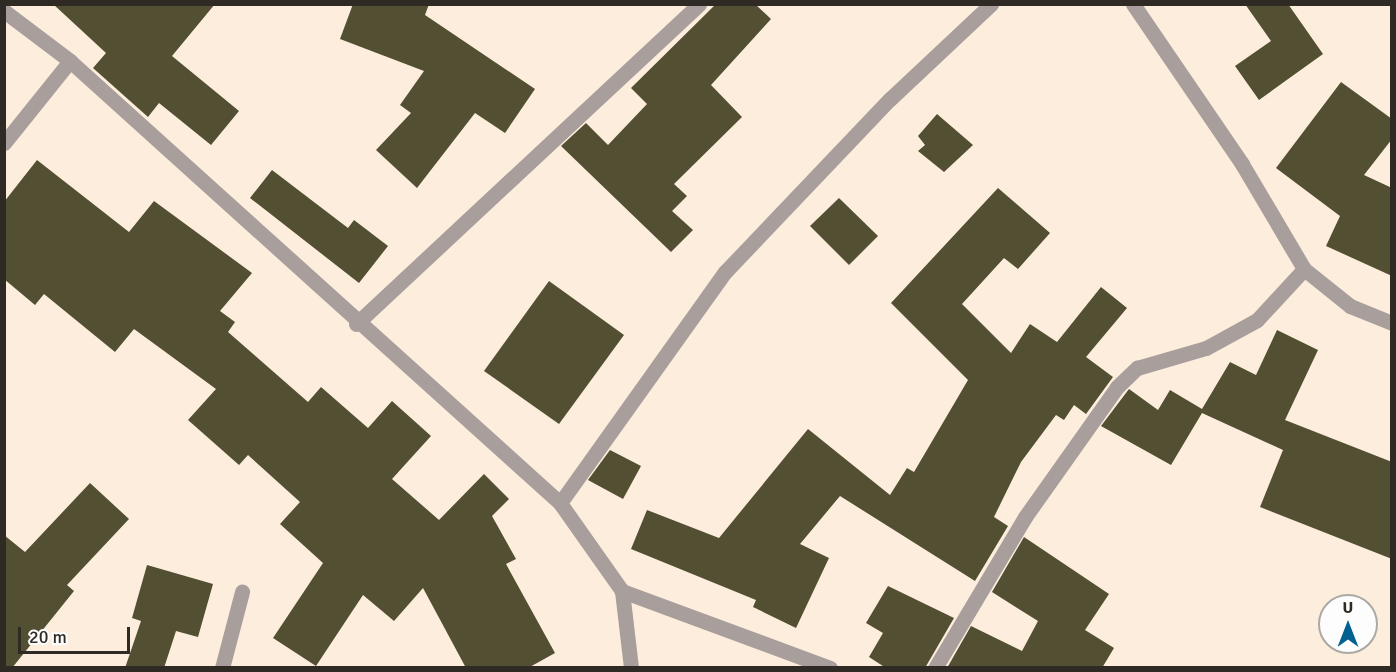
<!DOCTYPE html>
<style>
body{margin:0}
#map{position:relative;width:1396px;height:672px;overflow:hidden;background:#fdeddc;font-family:Signika,sans-serif}
div>[style]{position:absolute}
.building>*{inset:0;background:#524f32}
.minor>*{height:15px;margin:-7.5px;padding:0 7.5px;transform-origin:7.5px;border-radius:7.5px;background:#a89e9b}
.tertiary>*{height:15px;margin:-7.5px;padding:0 7.5px;transform-origin:7.5px;border-radius:7.5px;background:#a89e9b}
span{translate:-50% -50%;white-space:nowrap;text-align:center;line-height:1.15;-webkit-text-stroke:6px #fdfdfd;paint-order:stroke}
.frame{position:absolute;inset:0;border:6px solid #302a24;pointer-events:none}
.north{position:absolute;left:1318px;top:594px;width:60px;height:60px;box-sizing:border-box;background:#fdfdfd;border:2px solid #aba9a6;border-radius:50%;rotate:0deg;font-size:16px;font-weight:700;line-height:24px;text-align:center;color:#302a24}
.north::after{content:'';display:block;margin:auto;width:21px;height:27px;background:#006090;clip-path:polygon(50% 0,100% 100%,50% 72%,0 100%)}
.scale{position:absolute;left:18px;top:627px;width:112px;height:27px;box-sizing:border-box;border:3px solid #302a24;border-top:0;padding-left:8px;font-size:18px;line-height:21px;white-space:nowrap;color:#302a24;-webkit-text-stroke:4px #fdfdfd;paint-order:stroke}
</style>
<div id="map">
<div class="building">
<i style="clip-path:polygon(53px 4px,215px 4px,172px 56px,239px 111px,211px 145px,159px 103px,148px 117px,93px 68px,106px 53px)"></i>
<i style="clip-path:polygon(353px 4px,429px 4px,425px 15px,535px 89px,505px 133px,475px 113px,417px 188px,376px 150px,411px 113px,400px 105px,424px 71px,340px 39px)"></i>
<i style="clip-path:polygon(716px 4px,755px 4px,771px 19px,711px 85px,742px 117px,674px 184px,687px 196px,672px 211px,693px 230px,671px 252px,561px 146px,586px 123px,608px 145px,647px 104px,631px 88px)"></i>
<i style="clip-path:polygon(1245px 4px,1288px 4px,1323px 54px,1259px 100px,1235px 66px,1271px 41px)"></i>
<i style="clip-path:polygon(1341px 82px,1392px 119px,1392px 139px,1364px 175px,1392px 188px,1392px 276px,1326px 246px,1340px 216px,1276px 168px)"></i>
<i style="clip-path:polygon(937px 114px,973px 145px,944px 172px,918px 151px,925px 145px,918px 136px)"></i>
<i style="clip-path:polygon(37px 160px,129px 232px,154px 201px,252px 273px,220px 311px,235px 322px,228px 332px,308px 402px,321px 387px,368px 428px,392px 401px,431px 436px,392px 479px,439px 520px,484px 474px,509px 499px,492px 516px,516px 559px,506px 564px,555px 653px,528px 668px,466px 668px,423px 588px,394px 621px,363px 595px,316px 666px,273px 638px,323px 563px,280px 524px,300px 502px,248px 455px,239px 465px,188px 420px,216px 389px,134px 329px,115px 352px,44px 294px,35px 305px,4px 279px,4px 202px)"></i>
<i style="clip-path:polygon(272px 170px,348px 228px,354px 220px,388px 246px,359px 283px,250px 198px)"></i>
<i style="clip-path:polygon(998px 188px,1050px 233px,1018px 269px,1004px 258px,962px 304px,1011px 353px,1030px 324px,1057px 342px,1101px 287px,1127px 308px,1086px 357px,1113px 377px,1086px 414px,1074px 405px,1064px 420px,1056px 415px,1021px 462px,994px 517px,1008px 526px,975px 581px,840px 496px,800px 544px,829px 558px,796px 628px,753px 607px,756px 600px,631px 549px,647px 510px,719px 538px,808px 429px,890px 495px,907px 468px,914px 472px,968px 380px,891px 303px)"></i>
<i style="clip-path:polygon(839px 198px,878px 236px,849px 265px,810px 226px)"></i>
<i style="clip-path:polygon(549px 281px,624px 335px,559px 424px,484px 371px)"></i>
<i style="clip-path:polygon(1277px 330px,1318px 350px,1285px 420px,1392px 462px,1392px 559px,1260px 507px,1283px 450px,1202px 413px,1171px 465px,1101px 426px,1129px 389px,1158px 410px,1170px 390px,1202px 409px,1230px 362px,1256px 375px)"></i>
<i style="clip-path:polygon(610px 450px,641px 466px,623px 499px,588px 480px)"></i>
<i style="clip-path:polygon(90px 483px,129px 519px,67px 585px,74px 591px,12px 668px,4px 668px,4px 535px,25px 552px)"></i>
<i style="clip-path:polygon(1024px 537px,1109px 594px,1085px 630px,1114px 648px,1102px 668px,947px 668px,971px 626px,1022px 651px,1038px 621px,992px 592px)"></i>
<i style="clip-path:polygon(147px 565px,213px 584px,198px 637px,176px 631px,164px 668px,125px 668px,141px 621px,132px 618px)"></i>
<i style="clip-path:polygon(888px 586px,954px 618px,925px 668px,886px 668px,869px 657px,883px 633px,866px 623px)"></i>
</div>
<div class="minor">
<i style="left:1133px;top:4px;width:194px;rotate:55.7deg"></i>
<i style="left:1242px;top:164px;width:122px;rotate:59.4deg"></i>
<i style="left:1304px;top:269px;width:59px;rotate:38.8deg"></i>
<i style="left:1350px;top:306px;width:45px;rotate:22deg"></i>
<i style="left:4px;top:143px;width:105px;rotate:-51.2deg"></i>
<i style="left:356px;top:324px;width:469px;rotate:-43deg"></i>
<i style="left:560px;top:503px;width:284px;rotate:-54.5deg"></i>
<i style="left:725px;top:272px;width:239px;rotate:-46.4deg"></i>
<i style="left:890px;top:99px;width:139px;rotate:-43.2deg"></i>
<i style="left:622px;top:591px;width:222px;rotate:20.3deg"></i>
<i style="left:222px;top:668px;width:79px;rotate:-75.3deg"></i>
<i style="left:935px;top:668px;width:176px;rotate:-59.2deg"></i>
<i style="left:1025px;top:517px;width:159px;rotate:-54.7deg"></i>
<i style="left:1117px;top:387px;width:28px;rotate:-44deg"></i>
<i style="left:1137px;top:368px;width:72px;rotate:-16.2deg"></i>
<i style="left:1206px;top:348px;width:58px;rotate:-28.8deg"></i>
<i style="left:1257px;top:320px;width:69px;rotate:-47.3deg"></i>
</div>
<div class="tertiary">
<i style="left:4px;top:11px;width:83px;rotate:37.1deg"></i>
<i style="left:70px;top:61px;width:660px;rotate:42.05deg"></i>
<i style="left:560px;top:503px;width:108px;rotate:54.8deg"></i>
<i style="left:622px;top:591px;width:78px;rotate:83.3deg"></i>
</div>
<div class="frame"></div>
<div class="north">U</div>
<div class="scale">20 m</div>
</div>
